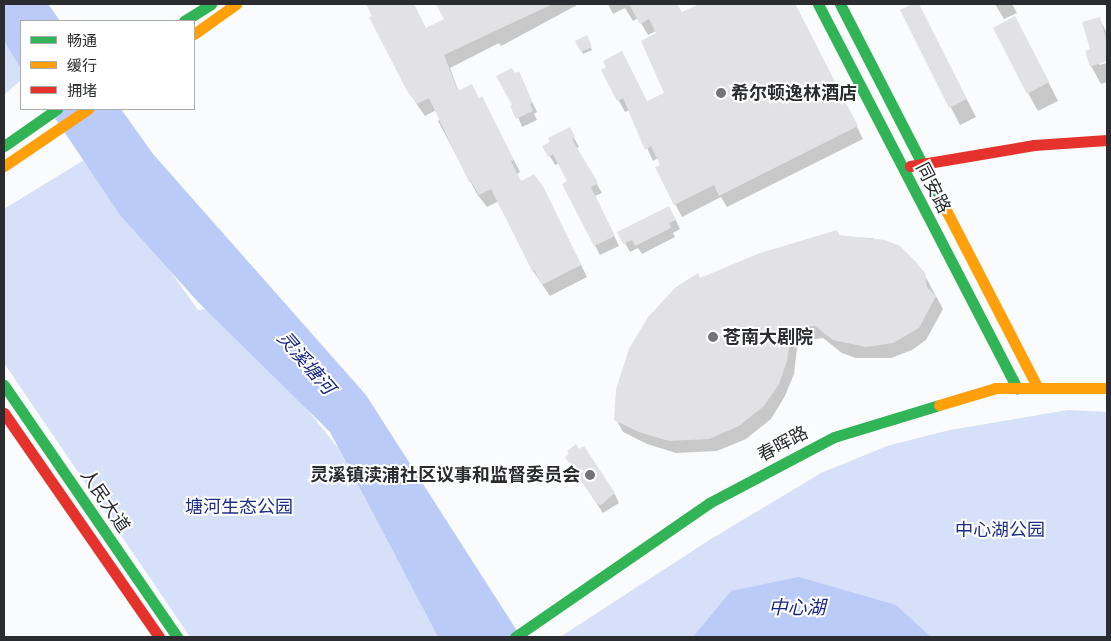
<!DOCTYPE html>
<meta charset="utf-8">
<style>
body{margin:0}
#map{position:relative;width:1111px;height:641px;overflow:hidden;background:#fafbfc;font-family:Mulish,"Noto Sans SC",sans-serif}
div>[style]{position:absolute}
.green>*{inset:0;background:#d6e0f8}
.water>*{inset:0;background:#bacbf8}
.shadow>*{inset:0;background:#0003}
.building>*{inset:0;background:#e2e2e5}
.fast>*{height:11px;margin:-5.5px;padding:0 5.5px;transform-origin:5.5px;border-radius:5.5px;background:#30b455}
.slow>*{height:11px;margin:-5.5px;padding:0 5.5px;transform-origin:5.5px;border-radius:5.5px;background:#ff9f0a}
.jam>*{height:11px;margin:-5.5px;padding:0 5.5px;transform-origin:5.5px;border-radius:5.5px;background:#e5322d}
.dots>*{width:14px;height:14px;translate:-50% -50%;box-sizing:border-box;border:2px solid #fff;border-radius:50%}
span{translate:-50% -50%;white-space:nowrap;text-align:center;line-height:1.15;-webkit-text-stroke:4px #fff;paint-order:stroke}
.poi-label{font-size:18px;color:#2a2c30;font-weight:700}
.left{translate:0 -50%;text-align:left}
.right{translate:-100% -50%;text-align:right}
.street-label{font-size:18px;color:#2a2c30}
.park-label{font-size:18px;color:#1c2d86}
.water-label{font-size:19px;color:#18277f;font-style:italic}
.frame{position:absolute;inset:0;border:5px solid #2a2c30;pointer-events:none}
.legend{position:absolute;left:20px;top:20px;width:175px;height:90px;box-sizing:border-box;background:#fff;border:1px solid #aaabac;margin:0;padding:6px 9px;list-style:none;font-size:15px;color:#2a2c30}
.legend li{display:flex;align-items:center;gap:10px;height:25px}
.legend b{width:25px;border:1px solid #aaabac}
</style>
<div id="map">
<div class="green">
<i style="clip-path:polygon(4px 41px,21px 69px,21px 80px,4px 95px)"></i>
<i style="clip-path:polygon(89px 157px,198px 310px,225px 307px,338px 448px,438px 637px,190px 637px,4px 363px,4px 209px)"></i>
<i style="clip-path:polygon(1068px 410px,1107px 412px,1107px 637px,560px 637px,711px 539px,821px 473px,887px 446px,950px 430px)"></i>
</div>
<div class="water">
<i style="clip-path:polygon(4px 4px,48px 4px,60px 21px,21px 21px,21px 69px,4px 41px)"></i>
<i style="clip-path:polygon(49px 109px,121px 109px,153px 154px,366px 395px,521px 637px,438px 637px,330px 432px,199px 303px,120px 215px)"></i>
<i style="clip-path:polygon(799px 577px,896px 605px,931px 637px,693px 637px,731px 591px)"></i>
</div>
<div class="shadow">
<i style="clip-path:polygon(367px 4px,411px 4px,426px 30px,446px 20px,439px 4px,579px 4px,501px 46px,499px 43px,450px 68px,459px 92px,479px 99px,488px 110px,520px 172px,517px 174px,521px 182px,550px 202px,587px 277px,550px 296px,533px 271px,499px 201px,487px 207px,477px 194px,438px 121px,441px 119px,436px 110px,425px 116px,416px 103px)"></i>
<i style="clip-path:polygon(608px 4px,677px 4px,682px 14px,701px 4px,795px 4px,863px 139px,727px 207px,721px 197px,682px 217px,656px 168px,662px 165px,658px 158px,653px 161px,630px 110px,625px 112px,602px 70px,647px 103px,666px 93px,658px 34px,656px 31px,648px 35px,638px 18px,633px 21px,625px 8px,613px 14px)"></i>
<i style="clip-path:polygon(917px 4px,976px 117px,960px 125px,901px 10px)"></i>
<i style="clip-path:polygon(995px 4px,1012px 4px,1017px 13px,1004px 19px)"></i>
<i style="clip-path:polygon(1099px 18px,1107px 33px,1107px 60px,1099px 63px,1099px 65px,1107px 63px,1107px 82px,1101px 84px,1091px 66px)"></i>
<i style="clip-path:polygon(1025px 36px,1058px 101px,1038px 111px,1028px 93px)"></i>
<i style="clip-path:polygon(586px 37px,592px 50px,583px 54px,577px 42px)"></i>
<i style="clip-path:polygon(523px 82px,537px 112px,534px 114px,537px 120px,522px 127px,514px 106px)"></i>
<i style="clip-path:polygon(569px 129px,579px 147px,576px 149px,602px 193px,595px 196px,619px 246px,600px 255px,563px 184px,569px 181px,559px 163px,555px 165px,544px 146px)"></i>
<i style="clip-path:polygon(674px 216px,680px 229px,673px 233px,675px 237px,642px 254px,638px 248px,630px 252px,619px 232px)"></i>
<i style="clip-path:polygon(837px 231px,840px 237px,872px 238px,899px 248px,924px 274px,943px 309px,926px 340px,912px 350px,891px 358px,856px 358px,842px 353px,823px 338px,808px 340px,797px 348px,794px 374px,785px 396px,771px 419px,746px 439px,717px 451px,676px 453px,647px 444px,623px 432px,616px 419px,700px 279px)"></i>
<i style="clip-path:polygon(572px 466px,614px 493px,619px 503px,603px 513px)"></i>
</div>
<div class="building">
<i style="clip-path:polygon(366px 4px,414px 4px,426px 28px,444px 19px,436px 4px,553px 4px,444px 55px,458px 91px,472px 84px,479px 98px,482px 96px,514px 160px,511px 161px,521px 181px,534px 174px,544px 188px,581px 265px,542px 285px,534px 270px,532px 271px,491px 189px,479px 195px,471px 181px,469px 182px,429px 98px,417px 104px,407px 91px,369px 17px,372px 16px)"></i>
<i style="clip-path:polygon(629px 4px,677px 4px,682px 12px,699px 4px,795px 4px,858px 126px,719px 196px,714px 185px,674px 205px,655px 167px,660px 165px,651px 146px,645px 150px,623px 98px,617px 101px,601px 70px,606px 67px,603px 61px,622px 51px,647px 101px,664px 93px,641px 41px,656px 33px,649px 19px,640px 24px)"></i>
<i style="clip-path:polygon(912px 4px,919px 4px,967px 99px,949px 108px,900px 10px)"></i>
<i style="clip-path:polygon(1015px 16px,1049px 82px,1027px 94px,993px 28px)"></i>
<i style="clip-path:polygon(1100px 17px,1107px 42px,1107px 61px,1090px 67px,1085px 51px,1090px 49px,1082px 22px)"></i>
<i style="clip-path:polygon(587px 35px,592px 47px,581px 52px,575px 41px)"></i>
<i style="clip-path:polygon(512px 68px,515px 73px,519px 71px,533px 103px,530px 104px,533px 111px,516px 119px,510px 106px,512px 105px,496px 76px)"></i>
<i style="clip-path:polygon(570px 127px,575px 137px,572px 139px,598px 183px,591px 187px,615px 236px,594px 246px,562px 184px,567px 181px,553px 154px,548px 157px,542px 146px,550px 142px,548px 138px)"></i>
<i style="clip-path:polygon(669px 206px,676px 220px,669px 223px,671px 228px,635px 246px,632px 240px,623px 244px,617px 232px)"></i>
<i style="clip-path:polygon(837px 230px,838px 235px,885px 240px,900px 246px,916px 262px,925px 273px,927px 287px,936px 296px,919px 328px,893px 343px,866px 347px,833px 340px,815px 326px,801px 327px,791px 335px,787px 361px,779px 384px,764px 406px,739px 426px,709px 439px,669px 441px,639px 432px,614px 420px,616px 389px,629px 349px,648px 317px,676px 287px,698px 273px,700px 278px,760px 253px)"></i>
<i style="clip-path:polygon(576px 444px,579px 449px,584px 446px,615px 493px,601px 505px,597px 504px,565px 457px,569px 454px,567px 451px)"></i>
</div>
<div class="fast">
<i style="left:818px;top:4px;width:433px;rotate:62.6deg"></i>
<i style="left:840px;top:4px;width:234px;rotate:62.8deg"></i>
<i style="left:184px;top:21px;width:32px;rotate:-32deg"></i>
<i style="left:4px;top:146px;width:65px;rotate:-34.9deg"></i>
<i style="left:4px;top:385px;width:306px;rotate:55.5deg"></i>
<i style="left:515px;top:637px;width:236px;rotate:-34.6deg"></i>
<i style="left:709px;top:503px;width:141px;rotate:-27.8deg"></i>
<i style="left:834px;top:437px;width:110px;rotate:-16.9deg"></i>
</div>
<div class="slow">
<i style="left:194px;top:34px;width:52px;rotate:-35.5deg"></i>
<i style="left:4px;top:166px;width:102px;rotate:-34.2deg"></i>
<i style="left:947px;top:212px;width:198px;rotate:62.7deg"></i>
<i style="left:939px;top:405px;width:59px;rotate:-16.6deg"></i>
<i style="left:996px;top:388px;width:111px"></i>
</div>
<div class="jam">
<i style="left:910px;top:166px;width:126px;rotate:-9.6deg"></i>
<i style="left:1034px;top:145px;width:73px;rotate:-3.9deg"></i>
<i style="left:4px;top:413px;width:272px;rotate:55.3deg"></i>
</div>
<div class="dots">
<i style="left:721px;top:93px;background:#737477"></i>
<i style="left:713px;top:337px;background:#737477"></i>
<i style="left:590px;top:475px;background:#737477"></i>
</div>
<div class="poi-label">
<span class="left" style="left:731px;top:93px">希尔顿逸林酒店</span>
<span class="left" style="left:723px;top:337px">苍南大剧院</span>
<span class="right" style="left:580px;top:475px">灵溪镇渎浦社区议事和监督委员会</span>
</div>
<div class="street-label">
<span style="left:933px;top:188px;rotate:63deg">同安路</span>
<span style="left:783px;top:444px;rotate:-28deg">春晖路</span>
<span style="left:105px;top:501px;rotate:56deg">人民大道</span>
</div>
<div class="park-label">
<span style="left:239px;top:507px">塘河生态公园</span>
<span style="left:1000px;top:530px">中心湖公园</span>
</div>
<div class="water-label">
<span style="left:306px;top:363px;rotate:49deg">灵溪塘河</span>
<span style="left:797px;top:608px">中心湖</span>
</div>
<div class="frame"></div>
<ul class="legend">
<li><b style="height:6px;background:#30b455"></b>畅通</li>
<li><b style="height:6px;background:#ff9f0a"></b>缓行</li>
<li><b style="height:6px;background:#e5322d"></b>拥堵</li>
</ul>
</div>
